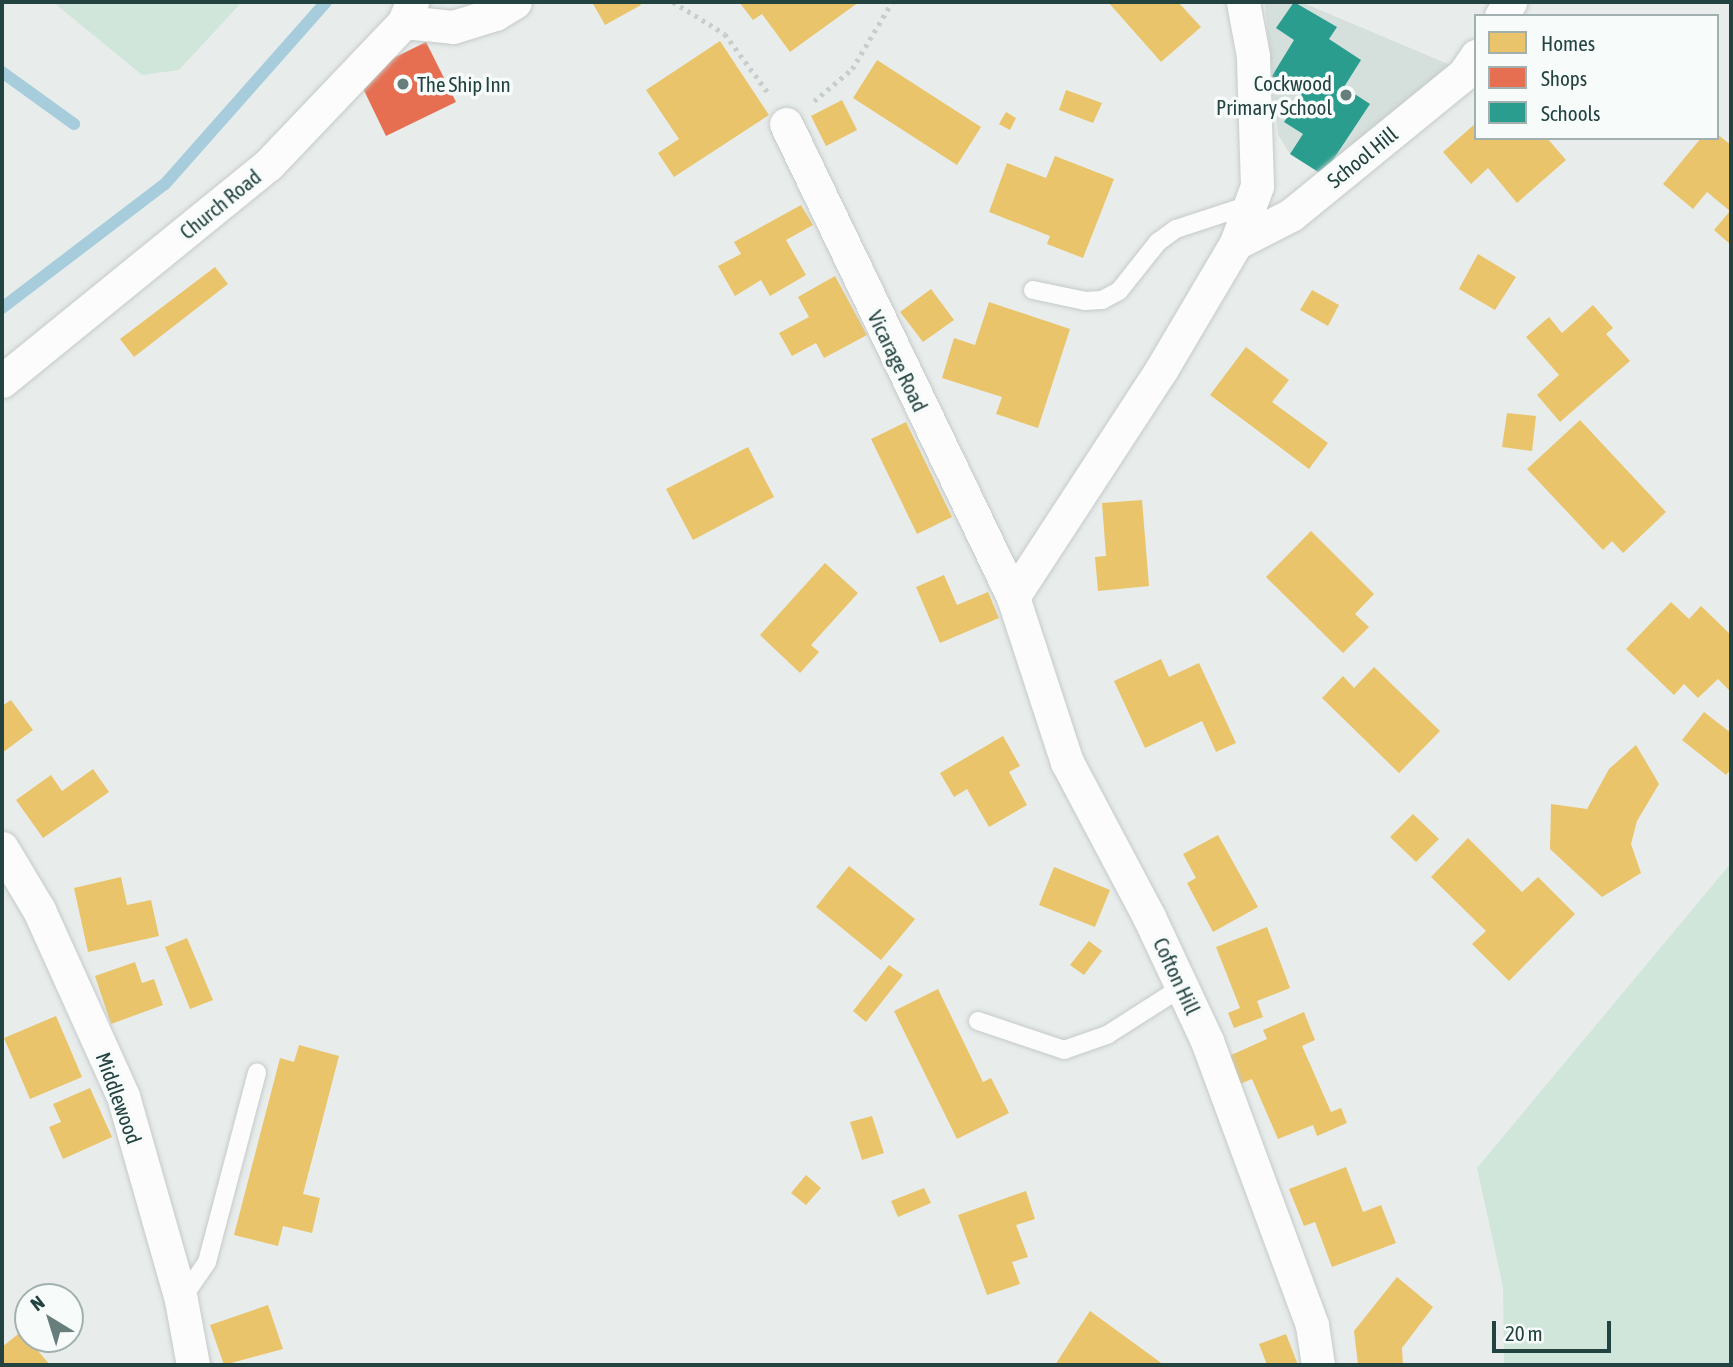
<!DOCTYPE html>
<style>
body{margin:0}
#map{position:relative;width:1733px;height:1367px;overflow:hidden;background:#e8edec;font-family:"Asap Condensed",sans-serif}
div>[style]{position:absolute}
.built>*{inset:0;background:#d5dfdc}
.green>*{inset:0;background:#d0e6db}
.homes>*{inset:0;background:#e9c46a}
.shops>*{inset:0;background:#e76f51}
.schools>*{inset:0;background:#2a9d8f}
.stream>*{height:12px;margin:-6px;padding:0 6px;transform-origin:6px;border-radius:6px;background:#a7cddd}
.path>*{height:4.5px;margin-top:-2.25px;transform-origin:0;background:repeating-linear-gradient(90deg,#c6cfce 0 3.5px,transparent 0 8.5px)}
.roads{filter:drop-shadow(0 0 2px #c5cac9) drop-shadow(0 0 2px #c5cac9)}
.lane>*{height:18px;margin:-9px;padding:0 9px;transform-origin:9px;border-radius:9px;background:#fcfcfc}
.street>*{height:33px;margin:-16.5px;padding:0 16.5px;transform-origin:16.5px;border-radius:16.5px;background:#fcfcfc}
.dots>*{width:19px;height:19px;translate:-50% -50%;box-sizing:border-box;border:4px solid #f7fbfa;border-radius:50%}
span{translate:-50% -50%;white-space:nowrap;text-align:center;line-height:1.15;-webkit-text-stroke:7px #f7fbfa;paint-order:stroke}
.poi-label{font-size:21px;color:#234340}
.right{translate:-100% -50%;text-align:right}
.left{translate:0 -50%;text-align:left}
.street-label{font-size:21px;color:#234340}
.frame{position:absolute;inset:0;border:4px solid #234340;pointer-events:none}
.legend{position:absolute;left:1474px;top:14px;width:245px;height:126px;box-sizing:border-box;background:#f7fbfa;border:2px solid #a2b1b0;margin:0;padding:9px 12px;list-style:none;font-size:21px;color:#234340}
.legend li{display:flex;align-items:center;gap:14px;height:35px}
.legend b{width:35px;border:2px solid #a2b1b0}
.north{position:absolute;left:14px;top:1283px;width:70px;height:70px;box-sizing:border-box;background:#f7fbfa;border:2px solid #a2b1b0;border-radius:50%;rotate:322deg;font-size:19px;font-weight:700;line-height:28px;text-align:center;color:#234340}
.north::after{content:'';display:block;margin:auto;width:24px;height:32px;background:#687e7c;clip-path:polygon(50% 0,100% 100%,50% 72%,0 100%)}
.scale{position:absolute;left:1492px;top:1321px;width:119px;height:32px;box-sizing:border-box;border:4px solid #234340;border-top:0;padding-left:9px;font-size:21px;line-height:24px;white-space:nowrap;color:#234340;-webkit-text-stroke:5px #f7fbfa;paint-order:stroke}
</style>
<div id="map">
<div class="built">
<i style="clip-path:polygon(1265px 2px,1301px 2px,1455px 67px,1323px 175px,1290px 154px,1278px 135px)"></i>
</div>
<div class="green">
<i style="clip-path:polygon(53px 2px,242px 2px,179px 70px,142px 75px)"></i>
<i style="clip-path:polygon(1731px 863px,1731px 1365px,1504px 1365px,1503px 1287px,1477px 1168px)"></i>
</div>
<div class="homes">
<i style="clip-path:polygon(592px 2px,639px 2px,641px 5px,605px 25px)"></i>
<i style="clip-path:polygon(739px 2px,859px 2px,790px 52px,762px 14px,753px 20px)"></i>
<i style="clip-path:polygon(1108px 2px,1178px 2px,1201px 27px,1161px 62px)"></i>
<i style="clip-path:polygon(720px 41px,769px 115px,674px 177px,658px 153px,679px 139px,646px 90px)"></i>
<i style="clip-path:polygon(877px 60px,981px 127px,957px 165px,853px 98px)"></i>
<i style="clip-path:polygon(1066px 90px,1102px 103px,1093px 123px,1059px 110px)"></i>
<i style="clip-path:polygon(842px 100px,857px 130px,826px 146px,811px 116px)"></i>
<i style="clip-path:polygon(1006px 112px,1016px 118px,1010px 130px,999px 124px)"></i>
<i style="clip-path:polygon(1476px 123px,1476px 138px,1547px 138px,1566px 160px,1517px 203px,1488px 168px,1471px 184px,1443px 152px)"></i>
<i style="clip-path:polygon(1717px 134px,1731px 145px,1731px 245px,1714px 230px,1730px 211px,1707px 192px,1693px 209px,1663px 184px,1701px 138px,1717px 138px)"></i>
<i style="clip-path:polygon(1055px 156px,1114px 179px,1083px 258px,1047px 244px,1050px 236px,989px 212px,1007px 163px,1046px 178px)"></i>
<i style="clip-path:polygon(801px 205px,813px 225px,786px 240px,806px 275px,770px 296px,761px 280px,735px 296px,718px 266px,741px 254px,734px 242px)"></i>
<i style="clip-path:polygon(1478px 254px,1516px 277px,1495px 310px,1459px 289px)"></i>
<i style="clip-path:polygon(215px 267px,228px 284px,134px 357px,120px 339px)"></i>
<i style="clip-path:polygon(835px 276px,867px 335px,824px 358px,816px 343px,792px 356px,779px 333px,809px 317px,798px 297px)"></i>
<i style="clip-path:polygon(931px 289px,954px 320px,923px 342px,900px 312px)"></i>
<i style="clip-path:polygon(1312px 290px,1339px 305px,1328px 326px,1300px 310px)"></i>
<i style="clip-path:polygon(989px 302px,1070px 329px,1038px 428px,996px 414px,1002px 397px,942px 378px,954px 338px,975px 345px)"></i>
<i style="clip-path:polygon(1593px 305px,1613px 328px,1606px 334px,1630px 361px,1560px 422px,1537px 395px,1559px 375px,1526px 337px,1549px 317px,1562px 333px)"></i>
<i style="clip-path:polygon(1246px 347px,1289px 380px,1272px 402px,1328px 443px,1309px 469px,1210px 395px)"></i>
<i style="clip-path:polygon(1507px 413px,1536px 416px,1532px 451px,1502px 447px)"></i>
<i style="clip-path:polygon(1580px 420px,1666px 512px,1623px 553px,1612px 541px,1603px 550px,1527px 469px)"></i>
<i style="clip-path:polygon(906px 422px,952px 517px,917px 534px,871px 439px)"></i>
<i style="clip-path:polygon(748px 447px,774px 497px,693px 540px,666px 489px)"></i>
<i style="clip-path:polygon(1142px 500px,1149px 586px,1098px 591px,1095px 557px,1106px 556px,1102px 503px)"></i>
<i style="clip-path:polygon(1311px 531px,1374px 594px,1355px 614px,1369px 627px,1343px 653px,1266px 577px)"></i>
<i style="clip-path:polygon(825px 563px,858px 593px,811px 645px,819px 652px,800px 673px,760px 635px)"></i>
<i style="clip-path:polygon(944px 575px,957px 605px,988px 592px,999px 618px,940px 643px,916px 587px)"></i>
<i style="clip-path:polygon(1671px 602px,1689px 619px,1701px 606px,1731px 635px,1731px 692px,1718px 679px,1698px 698px,1684px 684px,1674px 695px,1626px 649px)"></i>
<i style="clip-path:polygon(1161px 659px,1169px 677px,1199px 663px,1236px 743px,1216px 752px,1202px 721px,1145px 748px,1114px 681px)"></i>
<i style="clip-path:polygon(1374px 667px,1440px 731px,1399px 773px,1322px 698px,1343px 676px,1354px 688px)"></i>
<i style="clip-path:polygon(11px 700px,33px 730px,2px 753px,2px 706px)"></i>
<i style="clip-path:polygon(1704px 712px,1731px 733px,1731px 769px,1726px 775px,1682px 740px)"></i>
<i style="clip-path:polygon(1003px 736px,1020px 766px,1009px 772px,1027px 805px,989px 827px,967px 789px,954px 797px,940px 773px)"></i>
<i style="clip-path:polygon(1636px 745px,1659px 784px,1637px 821px,1631px 844px,1641px 873px,1602px 897px,1550px 849px,1551px 804px,1587px 809px,1609px 769px)"></i>
<i style="clip-path:polygon(93px 769px,109px 792px,43px 838px,16px 800px,51px 775px,62px 791px)"></i>
<i style="clip-path:polygon(1413px 814px,1439px 839px,1416px 862px,1390px 837px)"></i>
<i style="clip-path:polygon(1218px 835px,1258px 907px,1213px 932px,1187px 883px,1196px 878px,1183px 854px)"></i>
<i style="clip-path:polygon(1468px 838px,1522px 892px,1538px 877px,1575px 914px,1509px 981px,1472px 944px,1486px 931px,1431px 877px)"></i>
<i style="clip-path:polygon(849px 866px,915px 919px,881px 960px,816px 907px)"></i>
<i style="clip-path:polygon(1054px 867px,1110px 890px,1095px 927px,1039px 905px)"></i>
<i style="clip-path:polygon(121px 877px,127px 905px,151px 900px,159px 936px,88px 952px,74px 888px)"></i>
<i style="clip-path:polygon(1267px 927px,1290px 988px,1257px 1001px,1263px 1017px,1234px 1028px,1228px 1013px,1240px 1008px,1216px 947px)"></i>
<i style="clip-path:polygon(187px 938px,213px 1000px,190px 1009px,165px 947px)"></i>
<i style="clip-path:polygon(1089px 941px,1102px 951px,1084px 975px,1070px 965px)"></i>
<i style="clip-path:polygon(135px 962px,142px 983px,154px 979px,163px 1005px,111px 1024px,95px 976px)"></i>
<i style="clip-path:polygon(889px 965px,903px 975px,866px 1022px,853px 1011px)"></i>
<i style="clip-path:polygon(938px 989px,983px 1082px,991px 1078px,1009px 1113px,957px 1139px,894px 1011px)"></i>
<i style="clip-path:polygon(1304px 1012px,1315px 1040px,1302px 1046px,1331px 1112px,1341px 1108px,1347px 1123px,1317px 1136px,1313px 1125px,1278px 1139px,1252px 1079px,1240px 1084px,1229px 1056px,1267px 1039px,1263px 1030px)"></i>
<i style="clip-path:polygon(56px 1016px,82px 1077px,30px 1099px,4px 1038px)"></i>
<i style="clip-path:polygon(299px 1045px,339px 1056px,303px 1194px,320px 1198px,312px 1233px,283px 1226px,278px 1246px,234px 1235px,280px 1058px,294px 1062px)"></i>
<i style="clip-path:polygon(90px 1088px,112px 1137px,63px 1159px,49px 1127px,61px 1122px,53px 1104px)"></i>
<i style="clip-path:polygon(872px 1116px,884px 1153px,862px 1160px,850px 1122px)"></i>
<i style="clip-path:polygon(1346px 1167px,1363px 1212px,1381px 1205px,1396px 1243px,1332px 1267px,1315px 1222px,1304px 1226px,1289px 1189px)"></i>
<i style="clip-path:polygon(806px 1175px,821px 1188px,806px 1205px,791px 1193px)"></i>
<i style="clip-path:polygon(924px 1188px,931px 1203px,898px 1217px,891px 1201px)"></i>
<i style="clip-path:polygon(1026px 1191px,1035px 1219px,1016px 1225px,1028px 1257px,1012px 1262px,1020px 1284px,987px 1295px,958px 1215px)"></i>
<i style="clip-path:polygon(1397px 1277px,1433px 1307px,1402px 1348px,1403px 1365px,1358px 1365px,1354px 1331px)"></i>
<i style="clip-path:polygon(268px 1305px,283px 1349px,224px 1365px,210px 1325px)"></i>
<i style="clip-path:polygon(1090px 1311px,1164px 1365px,1055px 1365px)"></i>
<i style="clip-path:polygon(22px 1331px,28px 1339px,50px 1365px,2px 1365px,2px 1347px)"></i>
<i style="clip-path:polygon(1286px 1334px,1298px 1365px,1267px 1365px,1259px 1344px)"></i>
</div>
<div class="shops">
<i style="clip-path:polygon(426px 42px,456px 102px,386px 136px,357px 76px)"></i>
</div>
<div class="schools">
<i style="clip-path:polygon(1294px 2px,1337px 27px,1329px 39px,1361px 60px,1344px 87px,1370px 104px,1323px 175px,1290px 154px,1303px 134px,1284px 122px,1302px 95px,1272px 76px,1294px 40px,1276px 28px)"></i>
</div>
<div class="stream">
<i style="left:2px;top:72px;width:89px;rotate:35.8deg"></i>
<i style="left:2px;top:308px;width:205px;rotate:-37.3deg"></i>
<i style="left:165px;top:184px;width:243px;rotate:-48.5deg"></i>
</div>
<div class="path">
<i style="left:673px;top:2px;width:61px;rotate:31.6deg"></i>
<i style="left:725px;top:34px;width:74px;rotate:53.7deg"></i>
<i style="left:814px;top:101px;width:50px;rotate:-40.1deg"></i>
<i style="left:852px;top:69px;width:78px;rotate:-59.2deg"></i>
</div>
<div class="roads">
<div class="lane">
<i style="left:1033px;top:290px;width:53px;rotate:11.9deg"></i>
<i style="left:1085px;top:301px;width:17px;rotate:-3deg"></i>
<i style="left:1102px;top:300px;width:19px;rotate:-28deg"></i>
<i style="left:1119px;top:291px;width:63px;rotate:-51.5deg"></i>
<i style="left:1158px;top:242px;width:22px;rotate:-36deg"></i>
<i style="left:1176px;top:229px;width:77px;rotate:-18.2deg"></i>
<i style="left:978px;top:1021px;width:91px;rotate:18.6deg"></i>
<i style="left:1064px;top:1050px;width:46px;rotate:-19.2deg"></i>
<i style="left:1107px;top:1035px;width:89px;rotate:-32.6deg"></i>
<i style="left:181px;top:1300px;width:46px;rotate:-55.6deg"></i>
<i style="left:207px;top:1262px;width:196px;rotate:-75.2deg"></i>
</div>
<div class="street">
<i style="left:1501px;top:16px;width:17px;rotate:-57deg"></i>
<i style="left:404px;top:22px;width:49px;rotate:5.8deg"></i>
<i style="left:453px;top:27px;width:44px;rotate:-17.2deg"></i>
<i style="left:495px;top:14px;width:23px;rotate:-31deg"></i>
<i style="left:786px;top:124px;width:525px;rotate:64.36deg"></i>
<i style="left:1013px;top:597px;width:174px;rotate:71.9deg"></i>
<i style="left:1067px;top:762px;width:175px;rotate:62.1deg"></i>
<i style="left:1149px;top:917px;width:137px;rotate:64.9deg"></i>
<i style="left:1207px;top:1041px;width:303px;rotate:69.7deg"></i>
<i style="left:1312px;top:1325px;width:40px;rotate:81.5deg"></i>
<i style="left:1236px;top:243px;width:62px;rotate:-27deg"></i>
<i style="left:1291px;top:215px;width:223px;rotate:-39.2deg"></i>
<i style="left:1464px;top:74px;width:22px;rotate:-56deg"></i>
<i style="left:2px;top:381px;width:343px;rotate:-39.1deg"></i>
<i style="left:268px;top:165px;width:197px;rotate:-46.4deg"></i>
<i style="left:404px;top:22px;width:22px;rotate:-68deg"></i>
<i style="left:1013px;top:597px;width:271px;rotate:-56.9deg"></i>
<i style="left:1161px;top:370px;width:147px;rotate:-59.4deg"></i>
<i style="left:1236px;top:243px;width:61px;rotate:-69.8deg"></i>
<i style="left:1257px;top:186px;width:130px;rotate:-91.8deg"></i>
<i style="left:1253px;top:56px;width:55px;rotate:-100.5deg"></i>
<i style="left:2px;top:848px;width:72px;rotate:59.2deg"></i>
<i style="left:39px;top:910px;width:204px;rotate:65.7deg"></i>
<i style="left:123px;top:1096px;width:212px;rotate:74.1deg"></i>
<i style="left:181px;top:1300px;width:66px;rotate:79.5deg"></i>
</div>
</div>
<div class="dots">
<i style="left:403px;top:84px;background:#687e7c"></i>
<i style="left:1346px;top:95px;background:#687e7c"></i>
</div>
<div class="poi-label">
<span class="right" style="left:1332px;top:95px">Cockwood<br>Primary School</span>
<span class="left" style="left:417px;top:84px">The Ship Inn</span>
</div>
<div class="street-label">
<span style="left:1362px;top:157px;rotate:-39deg">School Hill</span>
<span style="left:220px;top:204px;rotate:-39deg">Church Road</span>
<span style="left:898px;top:361px;rotate:64deg">Vicarage Road</span>
<span style="left:1177px;top:976px;rotate:65deg">Cofton Hill</span>
<span style="left:119px;top:1098px;rotate:70deg">Middlewood</span>
</div>
<div class="frame"></div>
<ul class="legend">
<li><b style="height:19px;background:#e9c46a"></b>Homes</li>
<li><b style="height:19px;background:#e76f51"></b>Shops</li>
<li><b style="height:19px;background:#2a9d8f"></b>Schools</li>
</ul>
<div class="north">N</div>
<div class="scale">20 m</div>
</div>
